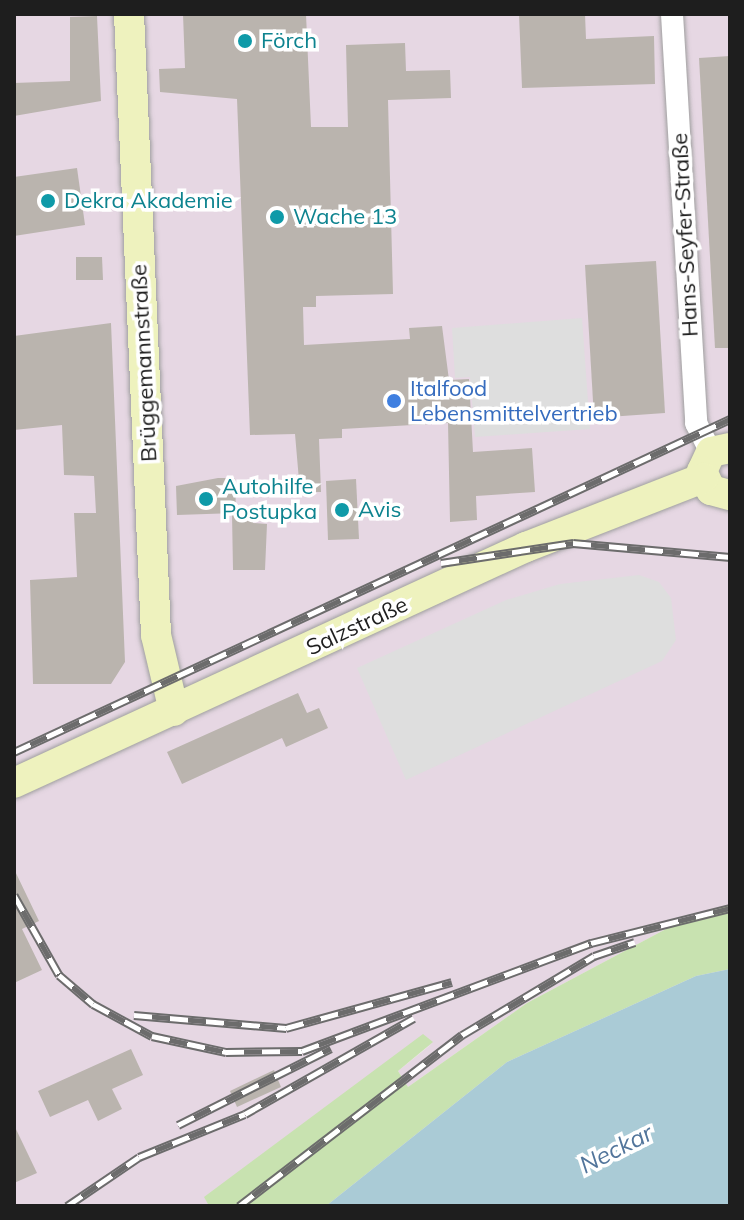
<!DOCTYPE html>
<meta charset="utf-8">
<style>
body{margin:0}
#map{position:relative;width:744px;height:1220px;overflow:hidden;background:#eeebe5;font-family:Mulish,sans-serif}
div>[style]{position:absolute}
.industrial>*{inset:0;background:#e6d7e3}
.grass>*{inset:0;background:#c8e2b0}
.parking>*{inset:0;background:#dedede}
.water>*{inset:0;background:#aacbd6}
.building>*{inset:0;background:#bab4ae}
.roads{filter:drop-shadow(0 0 2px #9f9f9f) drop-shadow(0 0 2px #9f9f9f)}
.street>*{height:22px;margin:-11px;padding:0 11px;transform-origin:11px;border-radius:11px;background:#fff}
.secondary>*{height:30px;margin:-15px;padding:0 15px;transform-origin:15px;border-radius:15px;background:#eef2be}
.rail>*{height:9px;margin-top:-4.5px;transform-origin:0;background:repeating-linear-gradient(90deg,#fff 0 18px,#6c6c6c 0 36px);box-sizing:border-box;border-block:2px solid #6c6c6c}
.dots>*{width:22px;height:22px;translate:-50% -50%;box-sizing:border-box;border:4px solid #fff;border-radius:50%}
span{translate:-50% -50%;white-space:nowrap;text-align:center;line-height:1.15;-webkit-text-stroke:7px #fff;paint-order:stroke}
.culture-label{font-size:22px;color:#0d838f}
.left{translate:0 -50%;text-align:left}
.street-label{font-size:22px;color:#1e1e1e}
.shop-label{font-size:22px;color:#366cbe}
.water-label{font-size:24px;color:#52759b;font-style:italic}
.frame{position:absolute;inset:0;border:16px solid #1e1e1e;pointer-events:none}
</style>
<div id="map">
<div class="industrial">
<i style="clip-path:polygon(14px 14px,730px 14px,730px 905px,681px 921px,527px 1003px,408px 1087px,398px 1071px,433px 1043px,205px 1198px,209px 1206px,14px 1206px)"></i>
</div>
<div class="grass">
<i style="clip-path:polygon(730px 905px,730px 969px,696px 976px,507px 1062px,326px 1206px,209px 1206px,204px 1197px,423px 1034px,433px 1042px,398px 1071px,408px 1087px,527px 1003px,681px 921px)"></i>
</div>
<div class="parking">
<i style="clip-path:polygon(582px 318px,590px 429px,475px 437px,470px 377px,455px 378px,452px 328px)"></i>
<i style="clip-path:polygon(639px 575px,659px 582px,671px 598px,676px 640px,662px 661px,406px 780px,357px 668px,506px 600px,560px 584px)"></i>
</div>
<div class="water">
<i style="clip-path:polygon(730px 969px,730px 1206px,326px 1206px,507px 1062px,696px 976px)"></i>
</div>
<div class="building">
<i style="clip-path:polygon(183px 14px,306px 14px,311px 127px,348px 127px,346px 45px,405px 43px,406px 71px,450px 70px,451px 98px,388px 100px,393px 294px,316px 296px,316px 307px,303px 307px,304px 345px,410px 339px,409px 328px,442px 326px,449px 380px,469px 379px,473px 452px,532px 448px,535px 492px,476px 496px,477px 520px,450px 522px,448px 423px,342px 429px,342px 438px,319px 439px,321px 492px,300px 492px,295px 434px,250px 435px,237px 99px,160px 92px,159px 69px,185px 68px)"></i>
<i style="clip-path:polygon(519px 14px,585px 14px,586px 39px,654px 36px,655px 84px,522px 88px)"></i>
<i style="clip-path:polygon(97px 16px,101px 101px,14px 116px,14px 83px,70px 81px,70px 17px)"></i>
<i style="clip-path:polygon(730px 56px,730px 348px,715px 348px,699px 58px)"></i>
<i style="clip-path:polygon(77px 168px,85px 225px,14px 236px,14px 177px)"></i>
<i style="clip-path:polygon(76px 257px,102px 257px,103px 280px,76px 280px)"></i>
<i style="clip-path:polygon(656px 261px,665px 413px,594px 418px,585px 265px)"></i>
<i style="clip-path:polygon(111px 323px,125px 662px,111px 684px,33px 684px,30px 580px,77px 577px,74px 513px,96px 513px,94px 476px,64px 475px,62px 425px,14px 430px,14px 336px)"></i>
<i style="clip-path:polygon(218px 478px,235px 478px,236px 513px,177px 515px,176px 486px)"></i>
<i style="clip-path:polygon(356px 479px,359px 539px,328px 540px,326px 481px)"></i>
<i style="clip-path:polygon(252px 511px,253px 523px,267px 524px,265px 570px,233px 570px,232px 514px)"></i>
<i style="clip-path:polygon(298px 693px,307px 713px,319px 708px,328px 728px,286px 747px,282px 738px,182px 784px,167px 752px)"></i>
<i style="clip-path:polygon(14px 869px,39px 921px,22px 929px,42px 970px,14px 983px)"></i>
<i style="clip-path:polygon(131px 1049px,143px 1075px,112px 1089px,122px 1109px,98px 1121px,88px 1100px,50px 1117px,38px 1091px)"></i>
<i style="clip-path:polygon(274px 1070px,281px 1087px,237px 1107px,230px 1091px)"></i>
<i style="clip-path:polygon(14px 1125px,37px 1173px,14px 1183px)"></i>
</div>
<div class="roads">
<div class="street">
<i style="left:672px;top:14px;width:410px;rotate:86.6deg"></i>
<i style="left:696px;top:423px;width:33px;rotate:63deg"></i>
</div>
<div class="secondary">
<i style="left:129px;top:14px;width:622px;rotate:87.51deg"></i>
<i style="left:156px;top:635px;width:78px;rotate:76.7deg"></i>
<i style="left:730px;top:448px;width:19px;rotate:168deg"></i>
<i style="left:711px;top:452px;width:21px;rotate:115deg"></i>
<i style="left:702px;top:471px;width:21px;rotate:65deg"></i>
<i style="left:711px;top:490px;width:20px;rotate:15deg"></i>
<i style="left:14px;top:783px;width:564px;rotate:-24.75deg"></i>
<i style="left:526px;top:547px;width:190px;rotate:-21.3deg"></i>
</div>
</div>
<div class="rail">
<i style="left:441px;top:563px;width:134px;rotate:-8.6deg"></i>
<i style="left:573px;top:543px;width:158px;rotate:5.1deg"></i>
<i style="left:14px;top:752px;width:790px;rotate:-24.94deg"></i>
<i style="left:14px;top:895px;width:92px;rotate:60.6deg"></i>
<i style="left:59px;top:975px;width:45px;rotate:40.5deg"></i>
<i style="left:93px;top:1004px;width:67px;rotate:28.5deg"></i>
<i style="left:152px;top:1036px;width:76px;rotate:12.2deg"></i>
<i style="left:226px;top:1052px;width:76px;rotate:-0.8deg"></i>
<i style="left:302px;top:1051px;width:309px;rotate:-20.5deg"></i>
<i style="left:591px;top:943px;width:143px;rotate:-14.1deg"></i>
<i style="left:134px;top:1015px;width:153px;rotate:4.9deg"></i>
<i style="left:286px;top:1028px;width:172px;rotate:-15.5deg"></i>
<i style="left:178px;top:1125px;width:171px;rotate:-26.7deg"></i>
<i style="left:67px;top:1206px;width:87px;rotate:-34.2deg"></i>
<i style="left:139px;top:1157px;width:114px;rotate:-22.1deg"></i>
<i style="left:245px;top:1114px;width:194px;rotate:-29.6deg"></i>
<i style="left:239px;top:1206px;width:281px;rotate:-37.5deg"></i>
<i style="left:462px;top:1035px;width:154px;rotate:-30.9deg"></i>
<i style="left:594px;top:956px;width:43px;rotate:-18.9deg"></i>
</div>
<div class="dots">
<i style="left:245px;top:41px;background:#0f9aa8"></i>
<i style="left:48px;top:201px;background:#0f9aa8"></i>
<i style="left:277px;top:217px;background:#0f9aa8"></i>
<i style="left:394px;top:401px;background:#3f7fe0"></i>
<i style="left:206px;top:499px;background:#0f9aa8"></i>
<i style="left:342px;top:510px;background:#0f9aa8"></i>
</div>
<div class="culture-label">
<span class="left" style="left:261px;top:41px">Förch</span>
<span class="left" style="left:64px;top:201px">Dekra Akademie</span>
<span class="left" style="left:293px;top:217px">Wache 13</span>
<span class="left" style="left:222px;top:499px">Autohilfe<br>Postupka</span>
<span class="left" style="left:358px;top:510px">Avis</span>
</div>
<div class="street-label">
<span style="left:685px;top:235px;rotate:-93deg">Hans-Seyfer-Straße</span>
<span style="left:144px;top:363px;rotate:-93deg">Brüggemannstraße</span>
<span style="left:357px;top:626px;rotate:-25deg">Salzstraße</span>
</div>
<div class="shop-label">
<span class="left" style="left:410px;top:401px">Italfood<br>Lebensmittelvertrieb</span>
</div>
<div class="water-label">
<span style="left:616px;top:1149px;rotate:-27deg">Neckar</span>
</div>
<div class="frame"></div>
</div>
